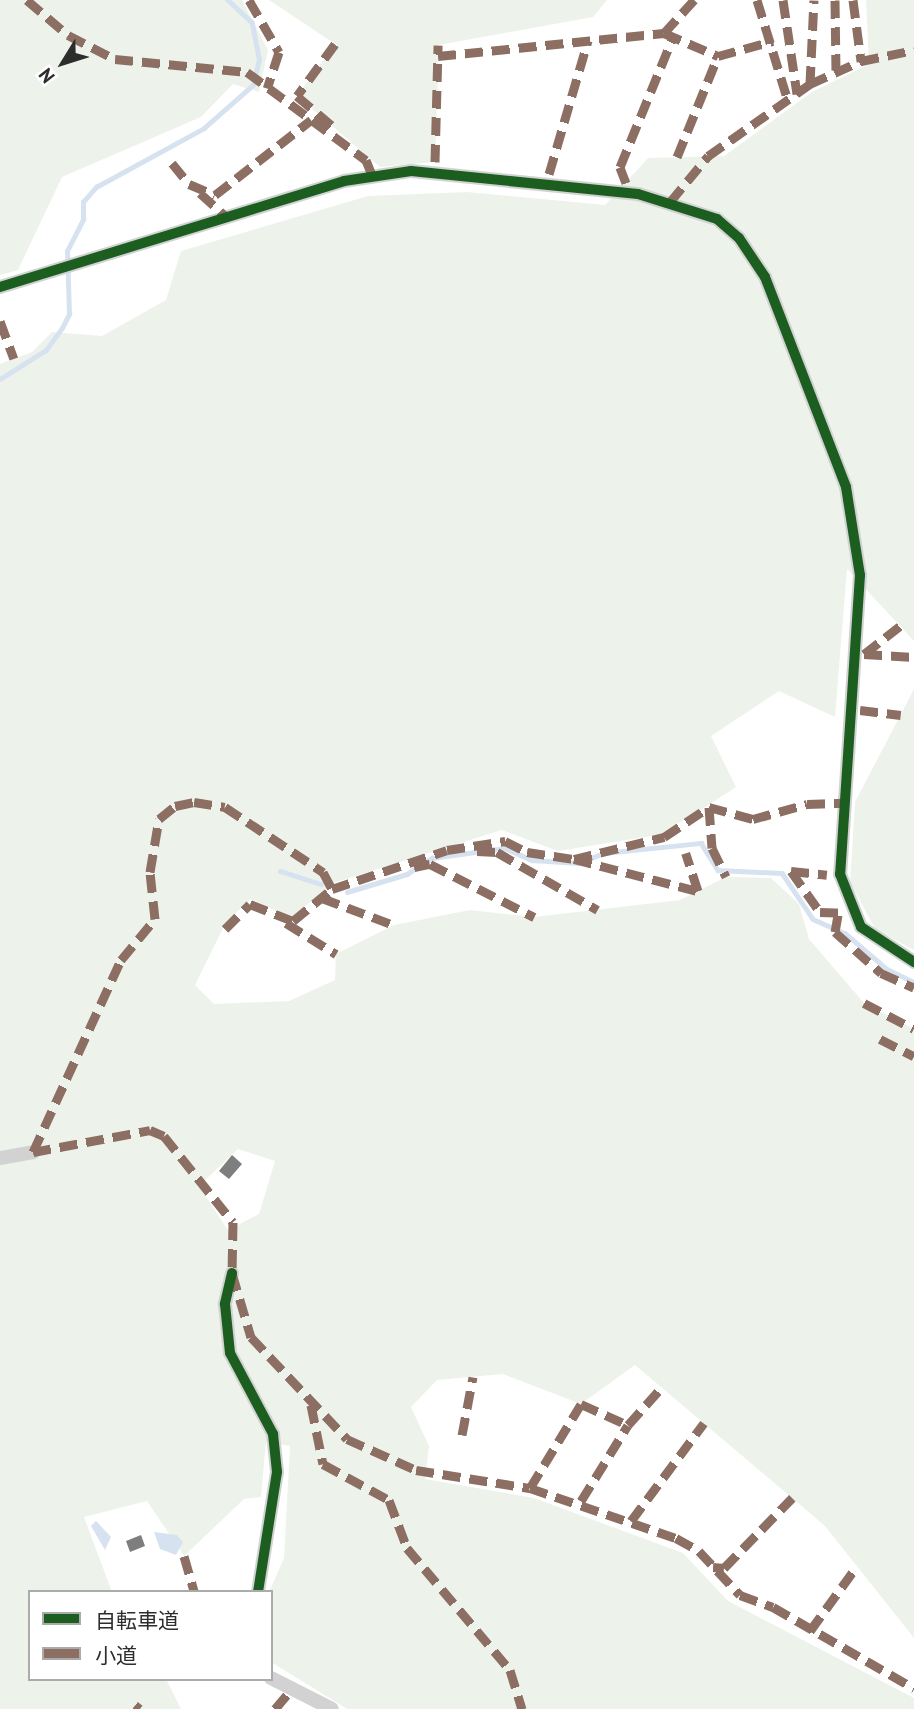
<!DOCTYPE html>
<meta charset="utf-8">
<style>
body{margin:0}
#map{position:relative;width:914px;height:1709px;overflow:hidden;background:#fff;font-family:"PT Sans","Noto Sans JP",sans-serif}
div>[style]{position:absolute}
.green>*{inset:0;background:#edf3eb}
.water>*{inset:0;background:#d7e2f0}
.stream>*{height:4.5px;margin:-2.25px;padding:0 2.25px;transform-origin:2.25px;border-radius:2.25px;background:#d7e2f0}
.building>*{inset:0;background:#7e7e7e}
.street>*{height:14px;margin:-7px;padding:0 7px;transform-origin:7px;border-radius:7px;background:#d2d2d2}
.quiet>*{height:9px;margin-top:-4.5px;transform-origin:0;background:repeating-linear-gradient(90deg,#8d6e63 0 18px,transparent 0 27px)}
.cycleway>*{height:10px;margin:-5px;padding:0 5px;transform-origin:5px;border-radius:5px;background:#1b5e20}
span{translate:-50% -50%;white-space:nowrap;text-align:center;line-height:1.15;-webkit-text-stroke:7px #fff;paint-order:stroke}
.legend{position:absolute;left:28px;top:1590px;width:245px;height:91px;box-sizing:border-box;background:#fff;border:2px solid #ababab;margin:0;padding:9px 12px;list-style:none;font-size:21px;color:#2d2d2d}
.legend li{display:flex;align-items:center;gap:14px;height:35px}
.legend b{width:35px;border:2px solid #ababab}
.north{position:absolute;left:28px;top:28px;width:70px;height:70px;-webkit-text-stroke:5px #fff;paint-order:stroke;rotate:232deg;font-size:19px;font-weight:700;line-height:28px;text-align:center;color:#2d2d2d}
.north::after{content:'';display:block;margin:auto;width:24px;height:32px;background:#2d2d2d;clip-path:polygon(50% 0,100% 100%,50% 72%,0 100%)}
</style>
<div id="map">
<div class="green">
<i style="clip-path:polygon(0 0,242px 0,268px 50px,259px 92px,233px 84px,201px 117px,62px 177px,18px 270px,0 275px)"></i>
<i style="clip-path:polygon(269px 0,607px 0,593px 17px,439px 45px,435px 162px,380px 167px,297px 96px,335px 44px)"></i>
<i style="clip-path:polygon(evenodd,866px 0,914px 0,914px 641px,847px 569px,835px 717px,779px 691px,711px 736px,736px 787px,696px 813px,658px 835px,558px 851px,502px 830px,333px 883px,291px 918px,251px 899px,226px 922px,195px 985px,214px 1004px,289px 1001px,335px 980px,336px 954px,394px 925px,470px 910px,534px 917px,680px 900px,726px 877px,771px 878px,799px 904px,809px 939px,864px 1003px,914px 1029px,914px 1638px,825px 1526px,635px 1365px,581px 1404px,503px 1374px,437px 1380px,411px 1407px,429px 1446px,425px 1479px,534px 1498px,683px 1553px,728px 1601px,914px 1698px,914px 1709px,347px 1709px,271px 1662px,269px 1592px,284px 1558px,290px 1446px,266px 1442px,261px 1497px,244px 1499px,184px 1556px,147px 1501px,84px 1517px,112px 1592px,30px 1592px,30px 1679px,166px 1679px,181px 1709px,0 1709px,0 364px,32px 352px,52px 332px,102px 336px,166px 300px,181px 251px,368px 196px,467px 192px,605px 205px,648px 158px,724px 156px,812px 92px,869px 64px,866px 0,238px 1149px,275px 1161px,259px 1214px,228px 1230px,199px 1186px,238px 1149px)"></i>
<i style="clip-path:polygon(914px 689px,914px 950px,876px 930px,850px 883px,855px 802px)"></i>
</div>
<div class="water">
<i style="clip-path:polygon(96px 1521px,111px 1537px,105px 1550px,91px 1526px)"></i>
<i style="clip-path:polygon(154px 1532px,177px 1535px,183px 1542px,176px 1555px,160px 1549px)"></i>
</div>
<div class="stream">
<i style="left:0;top:379px;width:54px;rotate:-32.2deg"></i>
<i style="left:46px;top:350px;width:27px;rotate:-54deg"></i>
<i style="left:62px;top:328px;width:16px;rotate:-63deg"></i>
<i style="left:69px;top:314px;width:63px;rotate:-91.8deg"></i>
<i style="left:67px;top:251px;width:36px;rotate:-63deg"></i>
<i style="left:83px;top:219px;width:17px;rotate:-90deg"></i>
<i style="left:83px;top:202px;width:20px;rotate:-49deg"></i>
<i style="left:96px;top:187px;width:123px;rotate:-28.6deg"></i>
<i style="left:204px;top:128px;width:65px;rotate:-41.3deg"></i>
<i style="left:253px;top:85px;width:26px;rotate:-77deg"></i>
<i style="left:259px;top:60px;width:38px;rotate:-101deg"></i>
<i style="left:252px;top:23px;width:34px;rotate:-137deg"></i>
<i style="left:280px;top:871px;width:43px;rotate:17.6deg"></i>
<i style="left:347px;top:892px;width:63px;rotate:-16.7deg"></i>
<i style="left:407px;top:874px;width:30px;rotate:-33deg"></i>
<i style="left:432px;top:858px;width:74px;rotate:-7.8deg"></i>
<i style="left:505px;top:848px;width:30px;rotate:24deg"></i>
<i style="left:532px;top:860px;width:46px;rotate:3.7deg"></i>
<i style="left:578px;top:863px;width:28px;rotate:-21deg"></i>
<i style="left:604px;top:853px;width:98px;rotate:-5.9deg"></i>
<i style="left:701px;top:843px;width:32px;rotate:58deg"></i>
<i style="left:718px;top:870px;width:64px;rotate:2.7deg"></i>
<i style="left:782px;top:873px;width:55px;rotate:56deg"></i>
<i style="left:813px;top:919px;width:35px;rotate:24deg"></i>
<i style="left:845px;top:933px;width:55px;rotate:40.6deg"></i>
<i style="left:887px;top:969px;width:30px;rotate:26deg"></i>
</div>
<div class="building">
<i style="clip-path:polygon(232px 1155px,242px 1164px,229px 1179px,219px 1171px)"></i>
<i style="clip-path:polygon(141px 1535px,145px 1546px,130px 1552px,126px 1541px)"></i>
</div>
<div class="street">
<i style="left:0;top:287px;width:360px;rotate:-17.1deg"></i>
<i style="left:344px;top:181px;width:68px;rotate:-8.5deg"></i>
<i style="left:411px;top:171px;width:228px;rotate:5.8deg"></i>
<i style="left:638px;top:194px;width:83px;rotate:17.6deg"></i>
<i style="left:717px;top:219px;width:29px;rotate:41deg"></i>
<i style="left:739px;top:238px;width:47px;rotate:56.3deg"></i>
<i style="left:765px;top:277px;width:225px;rotate:68.9deg"></i>
<i style="left:846px;top:487px;width:89px;rotate:81deg"></i>
<i style="left:860px;top:575px;width:300px;rotate:93.8deg"></i>
<i style="left:840px;top:874px;width:57px;rotate:68.4deg"></i>
<i style="left:861px;top:927px;width:64px;rotate:33.4deg"></i>
<i style="left:0;top:1158px;width:34px;rotate:-10deg"></i>
<i style="left:232px;top:1273px;width:32px;rotate:103deg"></i>
<i style="left:225px;top:1304px;width:49px;rotate:84.2deg"></i>
<i style="left:230px;top:1353px;width:92px;rotate:62deg"></i>
<i style="left:273px;top:1434px;width:38px;rotate:84deg"></i>
<i style="left:277px;top:1472px;width:121px;rotate:99deg"></i>
<i style="left:271px;top:1678px;width:68px;rotate:26.9deg"></i>
</div>
<div class="quiet">
<i style="left:27px;top:0;width:54px;rotate:40.5deg"></i>
<i style="left:68px;top:35px;width:53px;rotate:27.1deg"></i>
<i style="left:115px;top:59px;width:133px;rotate:5.6deg"></i>
<i style="left:247px;top:72px;width:148px;rotate:36.5deg"></i>
<i style="left:366px;top:160px;width:18px;rotate:68deg"></i>
<i style="left:249px;top:0;width:60px;rotate:60deg"></i>
<i style="left:279px;top:52px;width:38px;rotate:108deg"></i>
<i style="left:757px;top:0;width:106px;rotate:72.9deg"></i>
<i style="left:783px;top:0;width:95px;rotate:81.5deg"></i>
<i style="left:835px;top:0;width:70px;rotate:89.2deg"></i>
<i style="left:853px;top:0;width:62px;rotate:82.5deg"></i>
<i style="left:664px;top:33px;width:45px;rotate:-47.7deg"></i>
<i style="left:335px;top:44px;width:64px;rotate:126.2deg"></i>
<i style="left:297px;top:96px;width:51px;rotate:40.2deg"></i>
<i style="left:438px;top:56px;width:227px;rotate:-5.8deg"></i>
<i style="left:664px;top:33px;width:59px;rotate:23.1deg"></i>
<i style="left:718px;top:56px;width:57px;rotate:-15.3deg"></i>
<i style="left:810px;top:84px;width:84px;rotate:-87.3deg"></i>
<i style="left:677px;top:157px;width:109px;rotate:-67.9deg"></i>
<i style="left:435px;top:162px;width:117px;rotate:-88.5deg"></i>
<i style="left:172px;top:163px;width:27px;rotate:51deg"></i>
<i style="left:189px;top:184px;width:28px;rotate:23deg"></i>
<i style="left:215px;top:195px;width:122px;rotate:-38deg"></i>
<i style="left:549px;top:174px;width:139px;rotate:-73.7deg"></i>
<i style="left:626px;top:183px;width:17px;rotate:-111deg"></i>
<i style="left:620px;top:167px;width:140px;rotate:-67.8deg"></i>
<i style="left:200px;top:193px;width:36px;rotate:42deg"></i>
<i style="left:670px;top:202px;width:60px;rotate:-50.4deg"></i>
<i style="left:708px;top:156px;width:125px;rotate:-35.2deg"></i>
<i style="left:810px;top:84px;width:56px;rotate:-24.3deg"></i>
<i style="left:861px;top:61px;width:54px;rotate:-11.7deg"></i>
<i style="left:0;top:321px;width:40px;rotate:69.8deg"></i>
<i style="left:864px;top:654px;width:50px;rotate:3.4deg"></i>
<i style="left:864px;top:654px;width:46px;rotate:-37.9deg"></i>
<i style="left:860px;top:710px;width:41px;rotate:7deg"></i>
<i style="left:709px;top:807px;width:41px;rotate:85.8deg"></i>
<i style="left:712px;top:848px;width:32px;rotate:64deg"></i>
<i style="left:477px;top:851px;width:20px;rotate:3deg"></i>
<i style="left:497px;top:852px;width:116px;rotate:29.9deg"></i>
<i style="left:574px;top:859px;width:128px;rotate:14.5deg"></i>
<i style="left:698px;top:891px;width:40px;rotate:-108deg"></i>
<i style="left:414px;top:867px;width:16px;rotate:-11deg"></i>
<i style="left:430px;top:864px;width:117px;rotate:27deg"></i>
<i style="left:791px;top:871px;width:50px;rotate:54.7deg"></i>
<i style="left:820px;top:912px;width:23px;rotate:2deg"></i>
<i style="left:791px;top:871px;width:36px;rotate:6deg"></i>
<i style="left:322px;top:898px;width:77px;rotate:20.6deg"></i>
<i style="left:838px;top:915px;width:17px;rotate:100deg"></i>
<i style="left:835px;top:932px;width:62px;rotate:41.7deg"></i>
<i style="left:881px;top:973px;width:36px;rotate:24deg"></i>
<i style="left:286px;top:923px;width:59px;rotate:31.8deg"></i>
<i style="left:225px;top:929px;width:35px;rotate:-45deg"></i>
<i style="left:250px;top:904px;width:46px;rotate:21.6deg"></i>
<i style="left:293px;top:921px;width:50px;rotate:-39.4deg"></i>
<i style="left:332px;top:889px;width:121px;rotate:-18.7deg"></i>
<i style="left:447px;top:850px;width:59px;rotate:-8.8deg"></i>
<i style="left:505px;top:841px;width:25px;rotate:27deg"></i>
<i style="left:527px;top:852px;width:48px;rotate:8.5deg"></i>
<i style="left:574px;top:859px;width:93px;rotate:-13.7deg"></i>
<i style="left:664px;top:837px;width:54px;rotate:-33.7deg"></i>
<i style="left:709px;top:807px;width:46px;rotate:15.3deg"></i>
<i style="left:753px;top:819px;width:56px;rotate:-15.5deg"></i>
<i style="left:807px;top:804px;width:37px;rotate:-2deg"></i>
<i style="left:864px;top:1003px;width:56px;rotate:27.5deg"></i>
<i style="left:880px;top:1039px;width:38px;rotate:27deg"></i>
<i style="left:33px;top:1152px;width:119px;rotate:-10.6deg"></i>
<i style="left:150px;top:1130px;width:15px;rotate:23deg"></i>
<i style="left:164px;top:1136px;width:110px;rotate:51.3deg"></i>
<i style="left:233px;top:1222px;width:51px;rotate:91.1deg"></i>
<i style="left:232px;top:1273px;width:67px;rotate:73.5deg"></i>
<i style="left:251px;top:1337px;width:140px;rotate:46.7deg"></i>
<i style="left:347px;top:1439px;width:76px;rotate:24.2deg"></i>
<i style="left:416px;top:1470px;width:115px;rotate:9deg"></i>
<i style="left:530px;top:1488px;width:154px;rotate:18.9deg"></i>
<i style="left:676px;top:1538px;width:26px;rotate:29deg"></i>
<i style="left:699px;top:1551px;width:60px;rotate:47deg"></i>
<i style="left:740px;top:1595px;width:35px;rotate:20deg"></i>
<i style="left:773px;top:1607px;width:163px;rotate:29.9deg"></i>
<i style="left:33px;top:1152px;width:211px;rotate:-65.4deg"></i>
<i style="left:121px;top:960px;width:53px;rotate:-50.3deg"></i>
<i style="left:155px;top:919px;width:47px;rotate:-96.1deg"></i>
<i style="left:150px;top:872px;width:54px;rotate:-80.4deg"></i>
<i style="left:159px;top:819px;width:21px;rotate:-39deg"></i>
<i style="left:175px;top:806px;width:19px;rotate:-12deg"></i>
<i style="left:194px;top:802px;width:31px;rotate:9deg"></i>
<i style="left:225px;top:807px;width:118px;rotate:33.6deg"></i>
<i style="left:323px;top:872px;width:19px;rotate:62deg"></i>
<i style="left:311px;top:1405px;width:60px;rotate:78.5deg"></i>
<i style="left:323px;top:1464px;width:75px;rotate:28.6deg"></i>
<i style="left:389px;top:1500px;width:51px;rotate:69.4deg"></i>
<i style="left:407px;top:1548px;width:160px;rotate:49.8deg"></i>
<i style="left:510px;top:1670px;width:41px;rotate:72.9deg"></i>
<i style="left:462px;top:1435px;width:59px;rotate:-79.3deg"></i>
<i style="left:530px;top:1488px;width:98px;rotate:-58.7deg"></i>
<i style="left:581px;top:1404px;width:51px;rotate:24.1deg"></i>
<i style="left:628px;top:1425px;width:51px;rotate:-48.2deg"></i>
<i style="left:581px;top:1501px;width:89px;rotate:-58.3deg"></i>
<i style="left:631px;top:1521px;width:122px;rotate:-53.3deg"></i>
<i style="left:184px;top:1556px;width:37px;rotate:74deg"></i>
<i style="left:713px;top:1567px;width:11px;rotate:5deg"></i>
<i style="left:724px;top:1568px;width:98px;rotate:-45.8deg"></i>
<i style="left:810px;top:1631px;width:80px;rotate:-54.1deg"></i>
<i style="left:135px;top:1705px;width:6px;rotate:39deg"></i>
<i style="left:275px;top:1709px;width:26px;rotate:-50deg"></i>
</div>
<div class="cycleway">
<i style="left:0;top:287px;width:360px;rotate:-17.1deg"></i>
<i style="left:344px;top:181px;width:68px;rotate:-8.5deg"></i>
<i style="left:411px;top:171px;width:228px;rotate:5.8deg"></i>
<i style="left:638px;top:194px;width:83px;rotate:17.6deg"></i>
<i style="left:717px;top:219px;width:29px;rotate:41deg"></i>
<i style="left:739px;top:238px;width:47px;rotate:56.3deg"></i>
<i style="left:765px;top:277px;width:225px;rotate:68.9deg"></i>
<i style="left:846px;top:487px;width:89px;rotate:81deg"></i>
<i style="left:860px;top:575px;width:300px;rotate:93.8deg"></i>
<i style="left:840px;top:874px;width:57px;rotate:68.4deg"></i>
<i style="left:861px;top:927px;width:64px;rotate:33.4deg"></i>
<i style="left:232px;top:1273px;width:32px;rotate:103deg"></i>
<i style="left:225px;top:1304px;width:49px;rotate:84.2deg"></i>
<i style="left:230px;top:1353px;width:92px;rotate:62deg"></i>
<i style="left:273px;top:1434px;width:38px;rotate:84deg"></i>
<i style="left:277px;top:1472px;width:121px;rotate:99deg"></i>
</div>
<ul class="legend">
<li><b style="height:9px;background:#1b5e20"></b>自転車道</li>
<li><b style="height:9px;background:#8d6e63"></b>小道</li>
</ul>
<div class="north">N</div>
</div>
